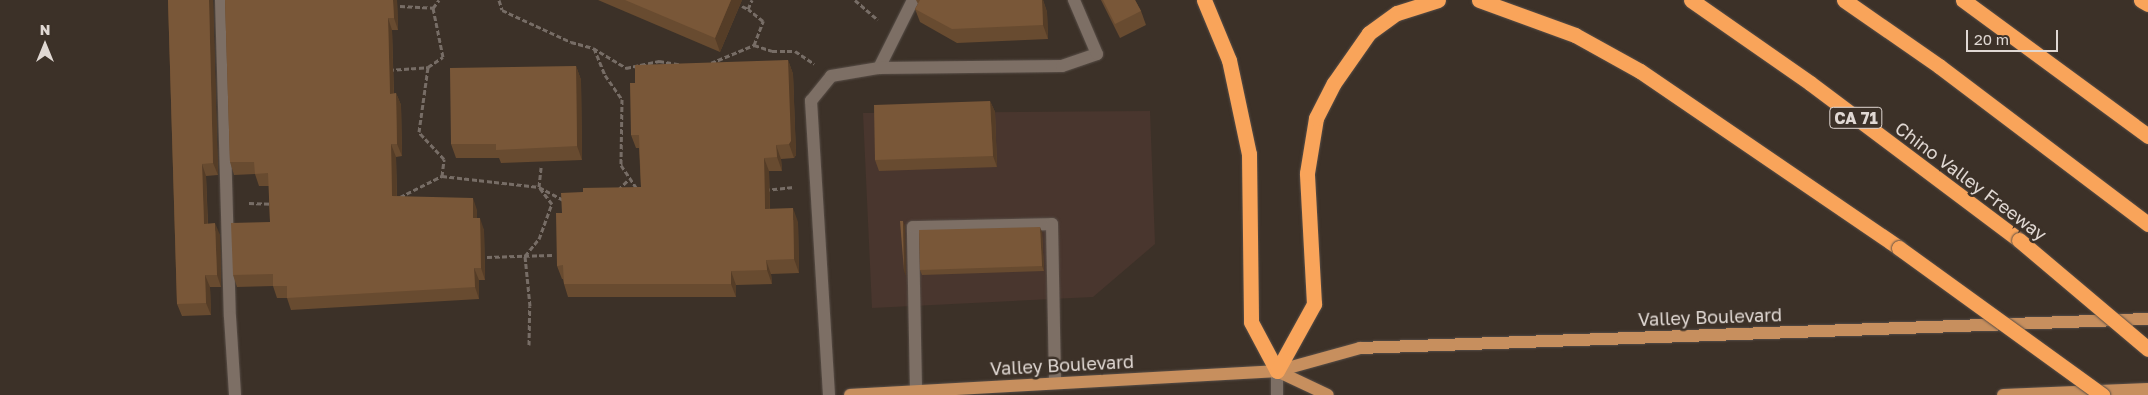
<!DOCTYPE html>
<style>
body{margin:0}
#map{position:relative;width:2148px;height:395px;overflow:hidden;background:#3c3128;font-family:"Golos Text",sans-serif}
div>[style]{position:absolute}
.commercial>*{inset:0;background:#49362e}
.path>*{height:3px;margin-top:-1.5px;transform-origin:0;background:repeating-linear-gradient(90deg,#776d66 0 5px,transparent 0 7.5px)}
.roads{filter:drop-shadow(0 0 1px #584e47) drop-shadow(0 0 1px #584e47)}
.minor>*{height:12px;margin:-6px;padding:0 6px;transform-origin:6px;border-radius:6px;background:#7d6f65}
.major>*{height:12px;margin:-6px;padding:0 6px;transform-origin:6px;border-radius:6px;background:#c78f5e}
.highway>*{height:15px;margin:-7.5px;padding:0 7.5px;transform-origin:7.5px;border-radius:7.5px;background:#f9a45a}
.bridges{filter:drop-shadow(0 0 1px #584e47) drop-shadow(0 0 1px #584e47)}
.highway-bridge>*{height:15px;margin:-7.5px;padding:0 7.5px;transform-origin:7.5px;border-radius:7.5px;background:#f9a45a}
.wall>*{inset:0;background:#684b30}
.shaded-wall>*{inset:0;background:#553d27}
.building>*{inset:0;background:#795738}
span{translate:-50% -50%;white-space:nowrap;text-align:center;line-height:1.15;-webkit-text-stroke:5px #3c3128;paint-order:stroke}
.shield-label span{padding:1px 4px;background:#3c3128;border:1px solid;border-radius:4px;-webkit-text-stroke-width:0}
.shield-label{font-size:16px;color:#e0d8d3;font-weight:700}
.street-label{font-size:18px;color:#e0d8d3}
.north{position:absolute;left:20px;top:20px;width:50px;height:50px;-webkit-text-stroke:4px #3c3128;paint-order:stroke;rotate:0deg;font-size:14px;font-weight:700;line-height:20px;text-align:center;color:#e0d8d3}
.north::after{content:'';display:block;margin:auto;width:18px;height:22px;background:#e0d8d3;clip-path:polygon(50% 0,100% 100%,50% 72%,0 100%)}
.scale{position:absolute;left:1966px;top:30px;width:92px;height:22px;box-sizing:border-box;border:2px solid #e0d8d3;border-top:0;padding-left:6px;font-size:15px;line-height:18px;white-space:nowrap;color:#e0d8d3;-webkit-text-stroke:4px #3c3128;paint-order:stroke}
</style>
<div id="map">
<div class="commercial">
<i style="clip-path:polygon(1150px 111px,1155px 244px,1093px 297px,872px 308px,863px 113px)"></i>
</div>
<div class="path">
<i style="left:499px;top:0;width:10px;rotate:73deg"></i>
<i style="left:502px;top:10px;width:76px;rotate:24.9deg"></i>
<i style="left:571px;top:42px;width:23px;rotate:15deg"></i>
<i style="left:593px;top:48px;width:39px;rotate:31deg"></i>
<i style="left:626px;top:68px;width:34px;rotate:-12deg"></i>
<i style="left:659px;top:61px;width:20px;rotate:9deg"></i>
<i style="left:855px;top:0;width:30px;rotate:41deg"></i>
<i style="left:400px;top:6px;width:33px;rotate:3deg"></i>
<i style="left:742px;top:6px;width:7px;rotate:27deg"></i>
<i style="left:754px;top:45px;width:19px;rotate:18deg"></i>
<i style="left:772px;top:51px;width:23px"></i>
<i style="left:795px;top:51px;width:23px;rotate:34deg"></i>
<i style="left:594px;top:48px;width:29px;rotate:68deg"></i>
<i style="left:605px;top:75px;width:29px;rotate:55deg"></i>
<i style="left:622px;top:99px;width:66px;rotate:90.9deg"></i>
<i style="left:621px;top:165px;width:29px;rotate:56deg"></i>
<i style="left:711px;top:63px;width:47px;rotate:-22.7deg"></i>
<i style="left:754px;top:45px;width:26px;rotate:-69deg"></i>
<i style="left:763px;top:21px;width:19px;rotate:-141deg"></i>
<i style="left:748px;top:9px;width:10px;rotate:-66deg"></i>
<i style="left:389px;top:70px;width:39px;rotate:-4deg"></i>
<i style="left:442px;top:176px;width:98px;rotate:6.5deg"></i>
<i style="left:539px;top:187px;width:30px;rotate:28deg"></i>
<i style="left:618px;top:190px;width:14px;rotate:-45deg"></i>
<i style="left:765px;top:190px;width:29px;rotate:-6deg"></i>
<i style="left:400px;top:197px;width:47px;rotate:-26.6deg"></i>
<i style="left:442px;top:176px;width:17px;rotate:-83deg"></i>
<i style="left:444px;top:159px;width:37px;rotate:-133deg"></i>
<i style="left:419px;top:132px;width:66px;rotate:-82.1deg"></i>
<i style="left:428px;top:67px;width:18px;rotate:-34deg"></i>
<i style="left:443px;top:57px;width:50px;rotate:-101.5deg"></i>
<i style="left:433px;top:8px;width:10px;rotate:-53deg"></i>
<i style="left:249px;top:203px;width:24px;rotate:2deg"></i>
<i style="left:487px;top:257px;width:65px;rotate:-1.8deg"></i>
<i style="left:529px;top:345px;width:39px;rotate:-89deg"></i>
<i style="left:530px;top:306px;width:50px;rotate:-95.7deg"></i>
<i style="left:525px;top:256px;width:22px;rotate:-51deg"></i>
<i style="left:539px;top:239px;width:37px;rotate:-70deg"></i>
<i style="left:552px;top:204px;width:21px;rotate:-127deg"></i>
<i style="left:539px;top:187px;width:20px;rotate:-84deg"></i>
</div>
<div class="roads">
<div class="minor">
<i style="left:221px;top:0;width:317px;rotate:88.4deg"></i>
<i style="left:230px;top:317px;width:78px;rotate:86.3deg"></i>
<i style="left:879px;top:68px;width:76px;rotate:-63.4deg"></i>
<i style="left:1277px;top:371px;width:24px;rotate:90deg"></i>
<i style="left:916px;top:390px;width:163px;rotate:-91.1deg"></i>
<i style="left:913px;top:227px;width:139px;rotate:-1.2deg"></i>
<i style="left:1052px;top:224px;width:159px;rotate:88.9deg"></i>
<i style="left:829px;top:395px;width:295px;rotate:-93.5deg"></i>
<i style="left:811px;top:101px;width:32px;rotate:-51deg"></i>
<i style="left:831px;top:76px;width:49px;rotate:-9.5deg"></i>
<i style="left:879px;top:68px;width:183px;rotate:-0.6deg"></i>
<i style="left:1062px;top:66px;width:37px;rotate:-19deg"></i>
<i style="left:1097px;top:54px;width:59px;rotate:-113.1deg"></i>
</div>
<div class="major">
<i style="left:1277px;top:371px;width:56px;rotate:25.2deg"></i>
<i style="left:850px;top:395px;width:428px;rotate:-3.2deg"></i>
<i style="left:1277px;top:371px;width:86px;rotate:-15.5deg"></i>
<i style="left:1360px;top:348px;width:789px;rotate:-2.11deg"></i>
<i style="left:2003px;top:395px;width:145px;rotate:-2.4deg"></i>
</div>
<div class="highway">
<i style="left:1204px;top:0;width:65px;rotate:67.4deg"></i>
<i style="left:1229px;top:60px;width:96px;rotate:78deg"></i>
<i style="left:1249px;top:154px;width:168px;rotate:89.3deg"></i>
<i style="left:1251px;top:322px;width:55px;rotate:62deg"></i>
<i style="left:1479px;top:0;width:102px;rotate:20deg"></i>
<i style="left:1575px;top:35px;width:74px;rotate:29deg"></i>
<i style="left:1640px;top:71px;width:314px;rotate:34.3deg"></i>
<i style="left:1691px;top:0;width:145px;rotate:34.9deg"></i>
<i style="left:1810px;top:83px;width:261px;rotate:36.9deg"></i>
<i style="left:1844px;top:0;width:116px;rotate:34.8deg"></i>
<i style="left:1939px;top:66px;width:262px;rotate:37.1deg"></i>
<i style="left:1963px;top:0;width:230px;rotate:36.3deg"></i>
<i style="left:2141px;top:0;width:8px;rotate:30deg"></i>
<i style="left:1277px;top:371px;width:77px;rotate:-61.1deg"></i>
<i style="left:1314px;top:304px;width:131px;rotate:-93.1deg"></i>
<i style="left:1307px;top:173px;width:56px;rotate:-80.7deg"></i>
<i style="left:1316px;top:118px;width:39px;rotate:-63deg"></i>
<i style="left:1334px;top:83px;width:61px;rotate:-55deg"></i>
<i style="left:1369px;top:33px;width:34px;rotate:-36deg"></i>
<i style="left:1397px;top:13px;width:43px;rotate:-17.6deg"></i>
</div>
</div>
<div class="bridges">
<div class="highway-bridge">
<i style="left:2019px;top:240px;width:169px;rotate:40.2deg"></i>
<i style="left:1899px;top:248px;width:251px;rotate:35.9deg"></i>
</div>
</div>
<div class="wall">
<i style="clip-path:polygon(168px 0,213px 0,218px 175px,206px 176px,208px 224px,220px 235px,221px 287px,210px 287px,211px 315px,182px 316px,177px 304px)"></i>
<i style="clip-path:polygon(225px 0,397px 0,398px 30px,392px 30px,394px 94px,396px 93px,401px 105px,402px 156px,396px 157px,397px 196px,477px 210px,477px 218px,484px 230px,485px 280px,479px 280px,479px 299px,291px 310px,287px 298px,277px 298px,273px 286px,237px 287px,233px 275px,270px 222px,269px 186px,259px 186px,255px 174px,234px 175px,230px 162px)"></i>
<i style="clip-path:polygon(598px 0,742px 0,720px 52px)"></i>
<i style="clip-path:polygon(916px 0,1043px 0,1047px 12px,1048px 39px,957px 43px,920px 22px,915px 9px,918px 4px)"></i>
<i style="clip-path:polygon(1101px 0,1135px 0,1141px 11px,1146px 25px,1120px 38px)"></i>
<i style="clip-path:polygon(788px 60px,793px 74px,796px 155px,794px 158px,781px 159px,782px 171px,769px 171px,770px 209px,798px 222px,799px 273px,771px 274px,772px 284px,736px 285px,736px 297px,568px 297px,564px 284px,563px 279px,562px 279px,557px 266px,562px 213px,583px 192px,641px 187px,639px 148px,636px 148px,631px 135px,635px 83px)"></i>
<i style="clip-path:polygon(576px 66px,581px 80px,582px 160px,501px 163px,499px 158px,456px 158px,451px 144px)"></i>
<i style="clip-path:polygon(990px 101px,995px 112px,997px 167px,879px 171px,875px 160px)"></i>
<i style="clip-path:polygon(1042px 232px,1044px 271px,922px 275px,920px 270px)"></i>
</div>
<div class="shaded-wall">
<i style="clip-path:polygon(209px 0,213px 0,218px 175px,213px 163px)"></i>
<i style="clip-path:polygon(393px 0,397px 0,398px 30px,394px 18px)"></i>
<i style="clip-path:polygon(731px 0,742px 0,720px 52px,715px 38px)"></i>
<i style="clip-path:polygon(1042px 0,1043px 0,1047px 12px,1048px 39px,1043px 25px)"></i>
<i style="clip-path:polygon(388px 18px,392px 30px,394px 106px,390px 94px)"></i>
<i style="clip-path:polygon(788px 60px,793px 74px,796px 155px,794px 158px,789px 144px)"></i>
<i style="clip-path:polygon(576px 66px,581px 80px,582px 160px,577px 146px)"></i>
<i style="clip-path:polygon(396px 93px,401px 105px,402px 156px,397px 144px)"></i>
<i style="clip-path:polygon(990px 101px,995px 112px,997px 167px,993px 156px)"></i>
<i style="clip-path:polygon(391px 144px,396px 157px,397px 208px,392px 196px)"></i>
<i style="clip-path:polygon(776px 145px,781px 159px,782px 171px,777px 157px)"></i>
<i style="clip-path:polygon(764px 158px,769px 171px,770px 223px,765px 209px)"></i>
<i style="clip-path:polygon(202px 164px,206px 176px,208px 236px,204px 224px)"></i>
<i style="clip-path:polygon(473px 198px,477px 210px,477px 230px,473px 218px)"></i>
<i style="clip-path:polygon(793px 208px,798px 222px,799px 273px,794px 259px)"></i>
<i style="clip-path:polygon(480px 218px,484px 230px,485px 280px,481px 268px)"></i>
<i style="clip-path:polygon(903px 221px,905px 226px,906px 276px,904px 271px)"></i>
<i style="clip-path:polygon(215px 223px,220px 235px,221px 287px,217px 275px)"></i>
<i style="clip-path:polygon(1040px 227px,1042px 232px,1044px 271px,1042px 266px)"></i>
<i style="clip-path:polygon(766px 260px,771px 274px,772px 284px,767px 270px)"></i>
<i style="clip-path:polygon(474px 268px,479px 280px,479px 299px,475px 287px)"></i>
<i style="clip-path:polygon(731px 271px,736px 285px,736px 297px,731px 284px)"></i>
<i style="clip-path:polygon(205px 275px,210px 287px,211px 315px,206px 303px)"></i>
</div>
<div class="building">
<i style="clip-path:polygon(168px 0,209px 0,213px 163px,202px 164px,204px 224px,215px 223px,217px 275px,205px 275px,206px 303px,177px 304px)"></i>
<i style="clip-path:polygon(225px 0,393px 0,394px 18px,388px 18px,390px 94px,396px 93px,397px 144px,391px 144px,392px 196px,473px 198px,473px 218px,480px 218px,481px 268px,474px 268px,475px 287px,287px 298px,287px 286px,273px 286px,273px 274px,233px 275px,231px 223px,270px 222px,268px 173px,255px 174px,254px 162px,230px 162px)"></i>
<i style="clip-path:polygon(625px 0,731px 0,715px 38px)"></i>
<i style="clip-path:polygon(920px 0,1042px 0,1043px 25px,952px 29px,915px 9px)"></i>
<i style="clip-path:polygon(1103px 0,1135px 0,1141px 11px,1115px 24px)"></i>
<i style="clip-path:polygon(788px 60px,791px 141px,789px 144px,776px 145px,777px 157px,764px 158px,765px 209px,793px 208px,794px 259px,766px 260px,767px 270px,731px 271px,731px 284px,564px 284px,563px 265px,557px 266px,556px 213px,562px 213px,561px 193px,583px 192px,583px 188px,641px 187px,639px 135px,631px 135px,630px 83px,635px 83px,635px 65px)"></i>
<i style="clip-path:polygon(576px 66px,577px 146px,496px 150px,496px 144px,451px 144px,450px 68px)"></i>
<i style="clip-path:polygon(990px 101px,993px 156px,875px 160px,874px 105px)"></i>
<i style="clip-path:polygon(900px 221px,903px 221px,904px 271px)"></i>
<i style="clip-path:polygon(1040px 227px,1042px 266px,920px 270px,919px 230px)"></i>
</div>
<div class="shield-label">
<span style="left:1856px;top:118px">CA 71</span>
</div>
<div class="street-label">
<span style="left:1971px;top:181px;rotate:37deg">Chino Valley Freeway</span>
<span style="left:1710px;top:317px;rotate:-2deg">Valley Boulevard</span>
<span style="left:1062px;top:365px;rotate:-3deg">Valley Boulevard</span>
</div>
<div class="north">N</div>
<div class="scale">20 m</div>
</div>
